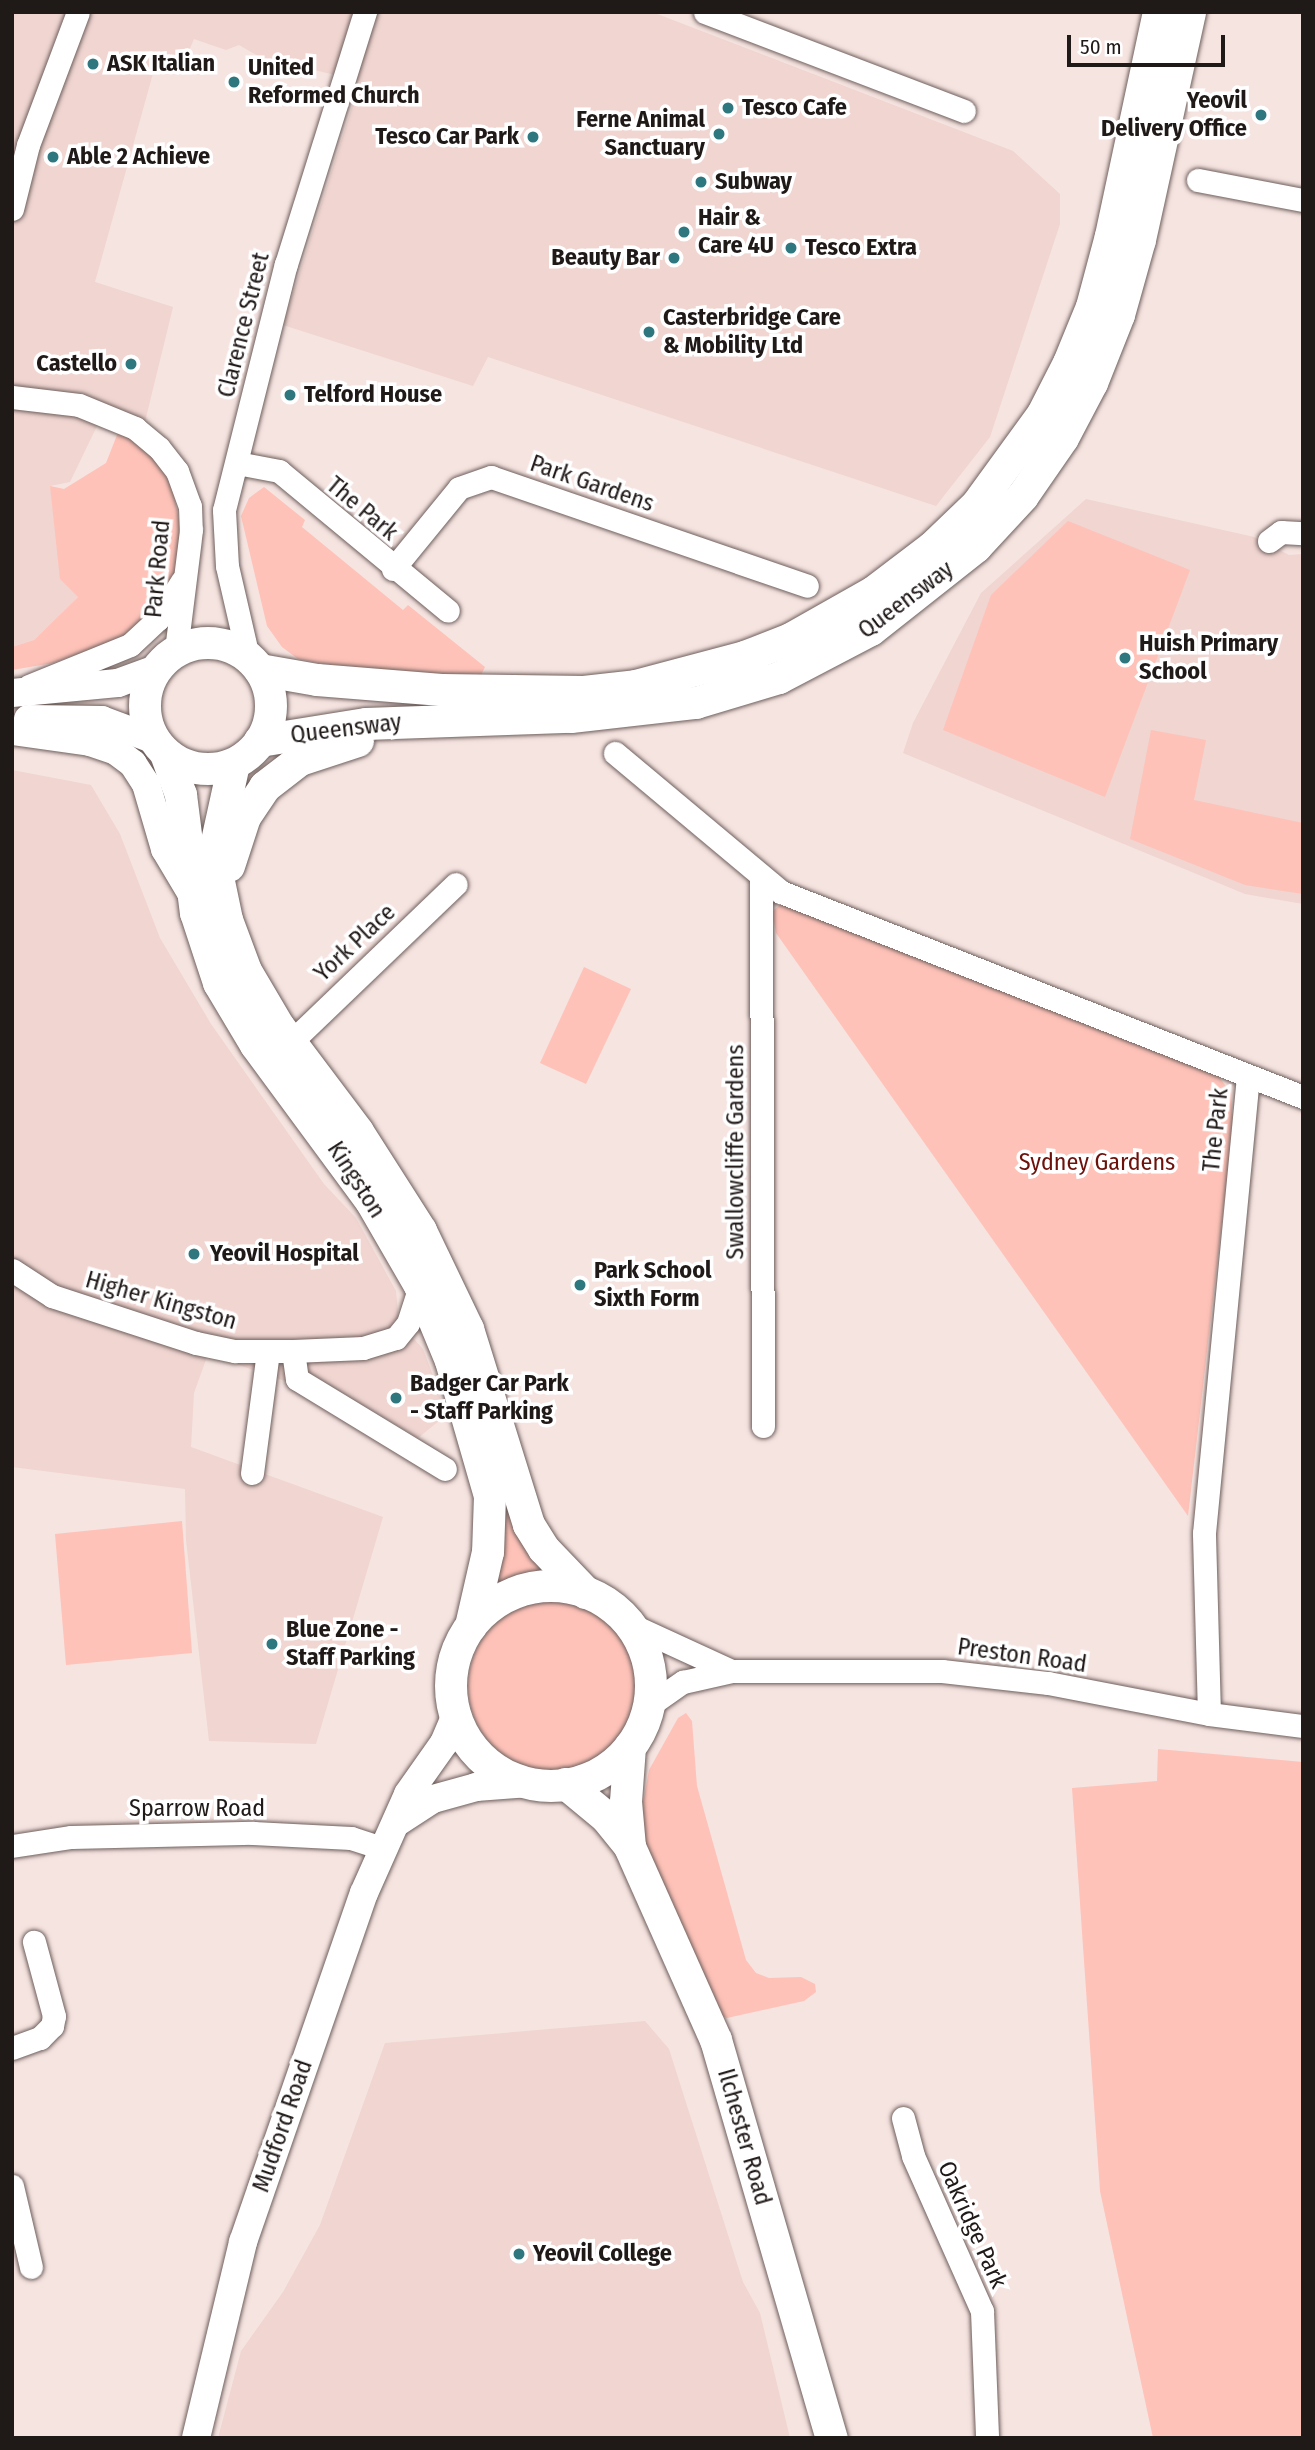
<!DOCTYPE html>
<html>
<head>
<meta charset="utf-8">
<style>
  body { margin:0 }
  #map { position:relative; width:1315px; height:2450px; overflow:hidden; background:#f6e4e1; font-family:"Fira Sans Condensed",sans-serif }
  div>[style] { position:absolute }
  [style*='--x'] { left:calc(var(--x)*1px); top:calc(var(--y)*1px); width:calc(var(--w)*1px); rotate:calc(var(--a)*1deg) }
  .built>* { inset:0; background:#f0d5d1 }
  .green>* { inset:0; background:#fec2b8 }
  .round { border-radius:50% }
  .roads { filter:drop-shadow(0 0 2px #6e5f5c) drop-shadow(0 0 2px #6e5f5c) }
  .minor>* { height:23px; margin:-11.5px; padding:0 11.5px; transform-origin:11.5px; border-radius:11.5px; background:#fff }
  .major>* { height:28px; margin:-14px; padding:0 14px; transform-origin:14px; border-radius:14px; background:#fff }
  .highway>* { height:32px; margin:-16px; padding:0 16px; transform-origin:16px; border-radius:16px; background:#fff }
  .highway>.ring { margin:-16px; padding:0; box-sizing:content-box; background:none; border:32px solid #fff; border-radius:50% }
  .dots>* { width:19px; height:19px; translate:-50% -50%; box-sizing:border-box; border:4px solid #fff; border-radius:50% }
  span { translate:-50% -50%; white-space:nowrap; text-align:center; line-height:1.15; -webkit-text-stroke:7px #fff; paint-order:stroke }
  .poi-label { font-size:24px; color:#1f1918; font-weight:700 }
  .left { translate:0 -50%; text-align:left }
  .right { translate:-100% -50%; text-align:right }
  .street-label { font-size:24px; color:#1f1918 }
  .park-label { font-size:24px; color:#6c110b }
  .frame { position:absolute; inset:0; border:14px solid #1f1918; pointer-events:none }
  .scale { position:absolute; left:1067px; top:35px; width:158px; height:32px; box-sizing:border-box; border:4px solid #1f1918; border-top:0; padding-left:9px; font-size:21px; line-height:24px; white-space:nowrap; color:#1f1918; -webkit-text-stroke:5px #fff; paint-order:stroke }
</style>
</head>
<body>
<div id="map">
  <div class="built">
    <i style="clip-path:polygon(12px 12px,652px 12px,1013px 151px,1060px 194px,1060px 224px,990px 437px,936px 506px,488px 357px,473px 386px,283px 325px,360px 81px,260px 57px,239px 45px,226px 50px,194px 39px,185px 60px,159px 52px,95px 282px,173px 307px,142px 434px,97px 426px,70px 482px,50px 486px,78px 597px,34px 640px,12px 647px)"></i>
    <i style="clip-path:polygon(1086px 499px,1254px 537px,1289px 555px,1303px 554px,1303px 904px,1245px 894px,903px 753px,913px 723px,981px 593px)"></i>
    <i style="clip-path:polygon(12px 770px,91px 785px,120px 834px,160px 938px,211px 1024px,324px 1184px,356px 1218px,396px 1291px,399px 1322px,423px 1349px,437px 1386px,445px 1416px,418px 1438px,309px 1373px,299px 1386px,208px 1354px,194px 1393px,191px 1447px,383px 1517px,316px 1744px,209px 1741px,186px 1540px,185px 1489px,12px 1467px)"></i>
    <i style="clip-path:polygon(645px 2021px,669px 2049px,743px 2282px,760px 2313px,790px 2438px,218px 2438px,241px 2351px,283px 2292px,320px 2225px,385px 2043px)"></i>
  </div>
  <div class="green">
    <i style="clip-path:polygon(119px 430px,156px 461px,172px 486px,182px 534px,175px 577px,163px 600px,126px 637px,53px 663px,12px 670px,12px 647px,34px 640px,78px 597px,60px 579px,50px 486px,64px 489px,106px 463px)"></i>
    <i style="clip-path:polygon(264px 487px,305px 520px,302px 527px,403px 610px,408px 605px,485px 667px,479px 679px,324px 664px,298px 659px,282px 647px,267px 626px,241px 516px,249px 498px)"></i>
    <i style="clip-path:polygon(1068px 521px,1190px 570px,1105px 797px,943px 730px,991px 595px)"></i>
    <i style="clip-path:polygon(1151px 730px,1206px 740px,1194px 800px,1303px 823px,1303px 894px,1245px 885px,1130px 839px)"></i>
    <i style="clip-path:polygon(782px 903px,1213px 1069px,1231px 1093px,1233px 1126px,1188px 1516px,776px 933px,772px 912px)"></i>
    <i style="clip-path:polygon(584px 967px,631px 989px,586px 1084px,540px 1063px)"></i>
    <i style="clip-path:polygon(510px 1508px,546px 1568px,542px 1573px,499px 1585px,495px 1583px,502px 1510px)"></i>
    <i style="clip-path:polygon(182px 1521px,192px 1653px,66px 1665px,55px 1534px)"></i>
    <i class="round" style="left:468px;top:1601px;width:170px;height:170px"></i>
    <i style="clip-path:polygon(686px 1713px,692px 1721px,697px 1786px,746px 1960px,756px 1973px,769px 1978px,801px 1977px,815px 1984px,816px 1992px,804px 2001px,727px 2018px,719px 2015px,645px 1846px,641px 1814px,649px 1770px,678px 1718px)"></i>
    <i style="clip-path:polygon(1158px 1749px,1303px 1762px,1303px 2438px,1153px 2438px,1100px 2191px,1072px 1788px,1157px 1781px)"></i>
  </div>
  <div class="roads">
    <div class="minor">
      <i style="--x:705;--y:12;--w:277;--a:20.9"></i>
      <i style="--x:1198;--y:180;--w:107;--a:10.8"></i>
      <i style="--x:12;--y:209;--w:66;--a:-76"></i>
      <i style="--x:28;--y:145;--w:142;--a:-69.4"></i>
      <i style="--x:12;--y:397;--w:67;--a:6.8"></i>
      <i style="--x:79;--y:405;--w:61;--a:22.3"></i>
      <i style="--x:135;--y:428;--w:31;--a:40"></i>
      <i style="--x:159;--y:448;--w:29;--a:52"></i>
      <i style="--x:177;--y:471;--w:37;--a:70"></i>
      <i style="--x:190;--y:506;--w:24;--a:88"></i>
      <i style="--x:191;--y:530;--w:122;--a:97.1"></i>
      <i style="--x:237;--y:463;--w:43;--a:10.8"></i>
      <i style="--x:279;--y:471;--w:219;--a:39.6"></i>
      <i style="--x:1269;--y:541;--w:15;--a:-37"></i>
      <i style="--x:1281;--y:532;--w:22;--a:3"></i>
      <i style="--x:393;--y:569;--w:104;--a:-50.8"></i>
      <i style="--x:459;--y:488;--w:34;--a:-19"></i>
      <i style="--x:491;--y:477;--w:334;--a:19"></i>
      <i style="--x:248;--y:657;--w:93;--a:-103"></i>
      <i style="--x:227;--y:566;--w:56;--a:-93.1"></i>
      <i style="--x:224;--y:510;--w:254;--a:-75.9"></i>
      <i style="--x:286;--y:264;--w:264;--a:-72.6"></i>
      <i style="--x:29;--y:686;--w:109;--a:-22.1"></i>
      <i style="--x:130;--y:645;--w:38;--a:-43"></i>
      <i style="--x:158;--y:619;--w:45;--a:-57.7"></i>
      <i style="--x:615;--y:753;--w:217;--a:39.9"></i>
      <i style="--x:781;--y:892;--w:561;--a:21.44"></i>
      <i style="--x:761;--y:879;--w:547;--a:89.79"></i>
      <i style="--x:291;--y:1042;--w:228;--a:-43.8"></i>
      <i style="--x:12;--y:1270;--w:48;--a:33"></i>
      <i style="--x:52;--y:1296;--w:151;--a:18.1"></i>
      <i style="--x:196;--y:1343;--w:40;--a:12"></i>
      <i style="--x:235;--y:1351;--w:58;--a:0"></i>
      <i style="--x:293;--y:1351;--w:28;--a:82"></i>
      <i style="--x:297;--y:1379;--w:173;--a:31.3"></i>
      <i style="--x:293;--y:1351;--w:70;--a:-2.5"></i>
      <i style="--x:363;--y:1348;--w:34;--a:-17"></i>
      <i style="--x:396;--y:1338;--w:19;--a:-51"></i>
      <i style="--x:408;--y:1323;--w:39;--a:-72"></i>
      <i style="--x:252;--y:1473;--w:122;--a:-82.5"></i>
      <i style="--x:629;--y:1624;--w:112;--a:24.7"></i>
      <i style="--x:651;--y:1704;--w:39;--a:-35"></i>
      <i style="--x:683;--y:1682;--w:50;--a:-12.7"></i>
      <i style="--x:732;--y:1671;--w:210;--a:0"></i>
      <i style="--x:942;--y:1671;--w:107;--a:6.5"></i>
      <i style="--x:1048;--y:1683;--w:164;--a:10.9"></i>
      <i style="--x:1209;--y:1714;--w:95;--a:7.3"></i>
      <i style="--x:1209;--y:1714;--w:181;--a:-91.6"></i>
      <i style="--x:1204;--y:1533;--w:459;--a:-84.5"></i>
      <i style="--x:12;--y:1846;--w:60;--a:-8.7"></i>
      <i style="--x:71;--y:1837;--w:182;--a:-1.3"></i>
      <i style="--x:253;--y:1833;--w:98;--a:2.9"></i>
      <i style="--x:351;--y:1838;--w:32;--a:18"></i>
      <i style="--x:12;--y:2048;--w:30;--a:-20"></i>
      <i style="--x:40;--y:2038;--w:17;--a:-45"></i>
      <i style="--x:52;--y:2026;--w:10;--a:-79"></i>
      <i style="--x:54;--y:2016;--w:77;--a:-105.1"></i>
      <i style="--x:903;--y:2118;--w:39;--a:75"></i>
      <i style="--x:913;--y:2156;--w:170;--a:66"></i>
      <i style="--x:982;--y:2311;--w:127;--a:87.7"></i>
      <i style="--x:12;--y:2186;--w:83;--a:76.8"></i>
    </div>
    <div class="major">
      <i style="--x:12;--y:693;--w:106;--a:-5.4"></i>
      <i style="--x:118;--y:683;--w:40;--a:-20.2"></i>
      <i style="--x:28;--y:719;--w:74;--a:0.8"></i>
      <i style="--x:102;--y:720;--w:57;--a:20.7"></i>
      <i style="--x:12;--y:731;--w:79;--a:8"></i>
      <i style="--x:90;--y:742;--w:28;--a:19"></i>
      <i style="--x:116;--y:751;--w:21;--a:37"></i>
      <i style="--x:133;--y:764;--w:24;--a:57"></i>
      <i style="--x:146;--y:784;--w:68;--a:73.7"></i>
      <i style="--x:165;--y:849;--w:55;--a:59.2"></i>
      <i style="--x:396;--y:1823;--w:44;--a:-33"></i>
      <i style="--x:433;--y:1799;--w:45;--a:-15.6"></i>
      <i style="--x:476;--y:1787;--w:53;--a:-4.3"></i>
      <i style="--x:196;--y:2438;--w:202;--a:-76.5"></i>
      <i style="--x:243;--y:2242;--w:369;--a:-70.9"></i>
      <i style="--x:364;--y:1893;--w:108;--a:-66"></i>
      <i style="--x:408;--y:1794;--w:62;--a:-54.8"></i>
      <i style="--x:444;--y:1743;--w:28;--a:-67"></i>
    </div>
    <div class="highway">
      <i class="ring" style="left:145px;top:643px;width:94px;height:94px"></i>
      <i style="--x:260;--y:670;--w:58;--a:10"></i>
      <i style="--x:317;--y:680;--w:125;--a:4.6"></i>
      <i style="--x:442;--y:690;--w:142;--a:0.8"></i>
      <i style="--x:584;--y:692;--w:52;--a:-6.6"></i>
      <i style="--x:636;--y:686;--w:113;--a:-14.9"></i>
      <i style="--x:745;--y:657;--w:49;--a:-21.4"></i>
      <i style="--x:791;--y:639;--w:95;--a:-29.5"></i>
      <i style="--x:874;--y:592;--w:73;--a:-37.2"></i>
      <i style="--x:932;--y:548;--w:62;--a:-43.7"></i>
      <i style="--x:977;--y:505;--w:112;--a:-54"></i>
      <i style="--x:1043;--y:414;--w:57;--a:-63"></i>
      <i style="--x:1069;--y:363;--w:61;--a:-67.7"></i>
      <i style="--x:1092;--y:307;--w:73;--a:-75"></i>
      <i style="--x:1111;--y:236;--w:229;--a:-77.9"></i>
      <i style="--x:260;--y:741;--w:107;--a:-9.1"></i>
      <i style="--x:366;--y:724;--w:205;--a:-2"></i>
      <i style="--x:571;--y:717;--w:126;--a:-6.4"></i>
      <i style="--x:696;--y:703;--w:87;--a:-16.8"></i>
      <i style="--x:779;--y:678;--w:104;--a:-27.6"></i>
      <i style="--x:871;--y:630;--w:134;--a:-38.3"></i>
      <i style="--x:976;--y:547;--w:69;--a:-47.3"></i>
      <i style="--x:1023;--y:496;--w:70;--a:-55.4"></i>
      <i style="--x:1063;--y:438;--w:62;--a:-62.2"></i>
      <i style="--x:1092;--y:383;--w:73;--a:-68.3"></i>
      <i style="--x:1119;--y:315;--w:78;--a:-74.4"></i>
      <i style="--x:1140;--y:240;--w:233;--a:-77.6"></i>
      <i style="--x:166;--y:754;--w:44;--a:69.9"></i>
      <i style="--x:181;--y:795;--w:119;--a:82.8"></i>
      <i style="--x:196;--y:913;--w:74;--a:71.8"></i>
      <i style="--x:219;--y:983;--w:72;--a:59.2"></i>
      <i style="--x:256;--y:1045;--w:194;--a:53.6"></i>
      <i style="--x:371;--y:1201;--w:98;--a:60"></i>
      <i style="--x:420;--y:1286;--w:81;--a:67.5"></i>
      <i style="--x:451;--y:1361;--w:141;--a:73.9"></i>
      <i style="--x:490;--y:1496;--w:56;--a:92"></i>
      <i style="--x:488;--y:1552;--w:76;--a:102.9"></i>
      <i style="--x:234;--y:764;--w:84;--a:102.4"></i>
      <i style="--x:216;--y:846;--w:26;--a:88"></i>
      <i style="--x:217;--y:872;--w:49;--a:78.2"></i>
      <i style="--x:227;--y:920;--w:54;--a:69.6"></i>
      <i style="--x:246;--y:971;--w:65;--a:59.5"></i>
      <i style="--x:279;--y:1027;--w:131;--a:53"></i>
      <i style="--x:358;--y:1132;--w:117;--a:57.5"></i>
      <i style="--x:421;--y:1231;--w:109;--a:64.4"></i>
      <i style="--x:468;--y:1329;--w:205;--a:72.7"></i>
      <i style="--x:529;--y:1525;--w:28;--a:58"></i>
      <i style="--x:544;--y:1549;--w:61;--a:46.3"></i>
      <i style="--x:229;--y:866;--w:52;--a:-71.9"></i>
      <i style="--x:245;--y:817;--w:36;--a:-56"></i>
      <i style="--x:265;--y:787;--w:44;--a:-37.6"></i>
      <i style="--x:300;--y:760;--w:61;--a:-18.1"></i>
      <i class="ring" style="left:451px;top:1586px;width:168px;height:168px"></i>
      <i style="--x:630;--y:1747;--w:55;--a:94.2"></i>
      <i style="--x:626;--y:1802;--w:45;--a:84.9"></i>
      <i style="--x:566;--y:1784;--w:52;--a:39.5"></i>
      <i style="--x:606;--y:1817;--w:38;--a:51"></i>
      <i style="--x:630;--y:1847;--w:211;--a:66"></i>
      <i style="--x:716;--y:2040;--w:415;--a:73.8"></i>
    </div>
  </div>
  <div class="dots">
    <i style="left:93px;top:64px;background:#2e777f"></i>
    <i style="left:234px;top:82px;background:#2e777f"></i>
    <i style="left:728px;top:108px;background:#2e777f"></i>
    <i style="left:1261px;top:115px;background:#2e777f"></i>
    <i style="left:719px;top:134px;background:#2e777f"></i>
    <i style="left:533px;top:137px;background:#2e777f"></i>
    <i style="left:53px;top:157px;background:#2e777f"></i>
    <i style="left:701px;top:182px;background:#2e777f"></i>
    <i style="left:684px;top:232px;background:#2e777f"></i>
    <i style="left:791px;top:248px;background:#2e777f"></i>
    <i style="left:674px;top:258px;background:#2e777f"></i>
    <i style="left:649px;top:332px;background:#2e777f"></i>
    <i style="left:131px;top:364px;background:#2e777f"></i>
    <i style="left:290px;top:395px;background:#2e777f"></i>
    <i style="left:1125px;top:658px;background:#2e777f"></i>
    <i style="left:194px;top:1254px;background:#2e777f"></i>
    <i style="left:580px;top:1285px;background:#2e777f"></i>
    <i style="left:396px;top:1398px;background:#2e777f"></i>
    <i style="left:272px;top:1644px;background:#2e777f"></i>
    <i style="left:519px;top:2254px;background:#2e777f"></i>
  </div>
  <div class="poi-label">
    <span class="left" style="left:107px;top:64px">ASK Italian</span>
    <span class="left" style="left:248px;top:82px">United<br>Reformed Church</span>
    <span class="right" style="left:1247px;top:115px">Yeovil<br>Delivery Office</span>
    <span class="left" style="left:742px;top:108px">Tesco Cafe</span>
    <span class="right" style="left:705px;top:134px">Ferne Animal<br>Sanctuary</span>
    <span class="right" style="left:519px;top:137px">Tesco Car Park</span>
    <span class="left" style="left:67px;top:157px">Able 2 Achieve</span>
    <span class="left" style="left:715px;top:182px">Subway</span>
    <span class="left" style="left:698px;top:232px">Hair &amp;<br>Care 4U</span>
    <span class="left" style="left:805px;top:248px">Tesco Extra</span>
    <span class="right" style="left:660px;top:258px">Beauty Bar</span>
    <span class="left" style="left:663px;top:332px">Casterbridge Care<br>&amp; Mobility Ltd</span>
    <span class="right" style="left:117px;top:364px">Castello</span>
    <span class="left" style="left:304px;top:395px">Telford House</span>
    <span class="left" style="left:1139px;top:658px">Huish Primary<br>School</span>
    <span class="left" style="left:210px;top:1254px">Yeovil Hospital</span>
    <span class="left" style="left:594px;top:1285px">Park School<br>Sixth Form</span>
    <span class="left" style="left:410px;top:1398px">Badger Car Park<br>- Staff Parking</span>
    <span class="left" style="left:286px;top:1644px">Blue Zone -<br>Staff Parking</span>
    <span class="left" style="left:533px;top:2254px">Yeovil College</span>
  </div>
  <div class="street-label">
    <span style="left:244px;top:325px;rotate:-76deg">Clarence Street</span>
    <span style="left:592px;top:484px;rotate:19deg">Park Gardens</span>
    <span style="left:362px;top:509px;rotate:40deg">The Park</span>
    <span style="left:158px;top:569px;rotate:-85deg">Park Road</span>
    <span style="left:906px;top:600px;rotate:-37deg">Queensway</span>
    <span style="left:346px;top:729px;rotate:-7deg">Queensway</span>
    <span style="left:355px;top:943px;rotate:-43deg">York Place</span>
    <span style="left:1216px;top:1130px;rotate:-84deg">The Park</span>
    <span style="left:736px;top:1152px;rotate:-90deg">Swallowcliffe Gardens</span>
    <span style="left:356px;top:1180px;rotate:57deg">Kingston</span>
    <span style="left:161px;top:1301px;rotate:16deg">Higher Kingston</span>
    <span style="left:1022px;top:1656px;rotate:8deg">Preston Road</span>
    <span style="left:197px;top:1809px">Sparrow Road</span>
    <span style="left:283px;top:2126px;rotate:-71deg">Mudford Road</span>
    <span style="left:744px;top:2137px;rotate:74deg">Ilchester Road</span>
    <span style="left:972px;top:2225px;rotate:66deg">Oakridge Park</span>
  </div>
  <div class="park-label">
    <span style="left:1097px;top:1163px">Sydney Gardens</span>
  </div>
  <div class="frame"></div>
  <div class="scale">50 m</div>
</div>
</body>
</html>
